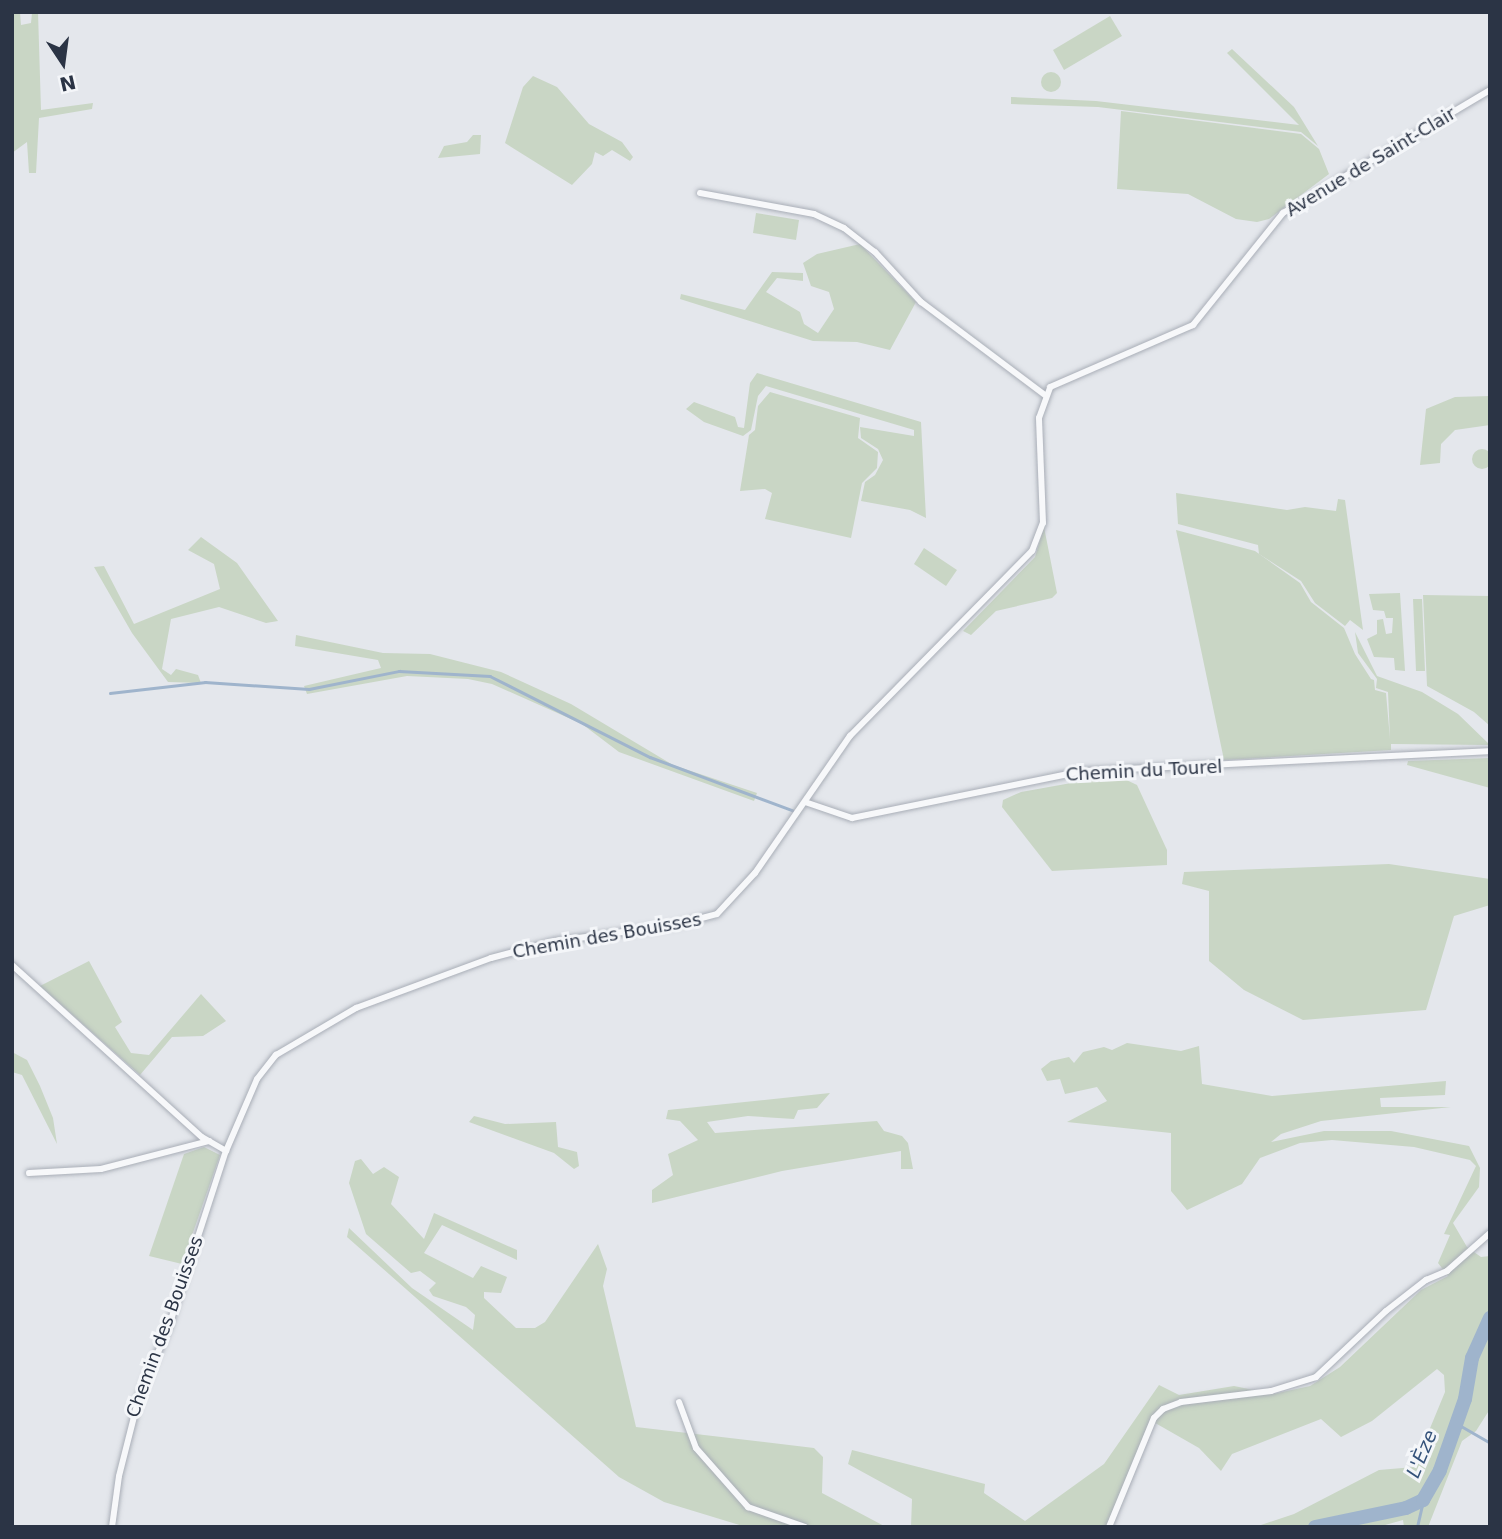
<!DOCTYPE html>
<html>
<head>
<meta charset="utf-8">
<style>
  body { margin:0 }
  #map { position:relative; width:1502px; height:1539px; overflow:hidden; background:#e4e7ec; font-family:"DejaVu Sans",sans-serif }
  div>[style] { position:absolute }
  [style*='--x'] { left:calc(var(--x)*1px); top:calc(var(--y)*1px); width:calc(var(--w)*1px); rotate:calc(var(--a)*1deg) }
  .green>* { inset:0; background:#c9d6c5 }
  .round { border-radius:50% }
  .stream>* { height:2.5px; margin:-1.25px; padding:0 1.25px; transform-origin:1.25px; border-radius:1.25px; background:#9fb4cc }
  .river>* { height:14px; margin:-7px; padding:0 7px; transform-origin:7px; border-radius:7px; background:#9fb4cc }
  .roads { filter:drop-shadow(0 0 2px #a9aeb7) drop-shadow(0 0 2px #a9aeb7) }
  .street>* { height:6px; margin:-3px; padding:0 3px; transform-origin:3px; border-radius:3px; background:#f7f8fa }
  span { translate:-50% -50%; white-space:nowrap; text-align:center; line-height:1.15; -webkit-text-stroke:6px #f4f6f9; paint-order:stroke }
  .street-label { font-size:18px; color:#2b3445 }
  .water-label { font-size:19px; color:#34527a; font-style:italic }
  .frame { position:absolute; inset:0; border:14px solid #2b3445; pointer-events:none }
  .north { position:absolute; left:28px; top:28px; width:70px; height:70px; -webkit-text-stroke:5px #f4f6f9; paint-order:stroke; rotate:167deg; font-size:19px; font-weight:700; line-height:28px; text-align:center; color:#2b3445 }
  .north::after { content:''; display:block; margin:auto; width:24px; height:32px; background:#2b3445; clip-path:polygon(50% 0,100% 100%,50% 72%,0 100%) }
</style>
</head>
<body>
<div id="map">
  <div class="green">
    <i style="clip-path:polygon(12px 12px,20px 12px,21px 25px,31px 23px,32px 13px,38px 12px,41px 110px,93px 103px,92px 109px,39px 118px,36px 173px,29px 173px,27px 142px,12px 153px)"></i>
    <i style="clip-path:polygon(1110px 16px,1122px 36px,1064px 70px,1053px 50px)"></i>
    <i style="clip-path:polygon(1232px 49px,1294px 107px,1318px 146px,1301px 132px,1098px 107px,1011px 104px,1011px 97px,1096px 101px,1299px 125px,1227px 53px)"></i>
    <i class="round" style="left:1041px;top:72px;width:20px;height:20px"></i>
    <i style="clip-path:polygon(533px 76px,557px 87px,589px 124px,622px 142px,633px 157px,630px 161px,612px 150px,603px 156px,595px 152px,592px 164px,572px 185px,505px 143px,523px 87px)"></i>
    <i style="clip-path:polygon(1121px 111px,1301px 134px,1319px 149px,1329px 174px,1269px 219px,1257px 222px,1236px 219px,1188px 194px,1117px 189px)"></i>
    <i style="clip-path:polygon(473px 135px,481px 135px,480px 154px,438px 158px,444px 146px,467px 142px)"></i>
    <i style="clip-path:polygon(756px 213px,799px 220px,796px 240px,753px 233px)"></i>
    <i style="clip-path:polygon(860px 244px,916px 302px,890px 350px,857px 342px,813px 341px,680px 299px,681px 294px,745px 310px,772px 272px,803px 273px,803px 281px,777px 278px,766px 292px,800px 312px,804px 324px,818px 333px,834px 309px,829px 292px,811px 286px,803px 263px,817px 254px)"></i>
    <i style="clip-path:polygon(757px 373px,921px 422px,926px 518px,910px 510px,861px 501px,865px 482px,875px 475px,883px 460px,878px 449px,861px 438px,860px 427px,914px 436px,914px 430px,766px 386px,758px 396px,751px 430px,743px 436px,704px 422px,686px 409px,694px 402px,735px 417px,738px 427px,744px 428px,750px 383px)"></i>
    <i style="clip-path:polygon(770px 392px,860px 418px,858px 438px,878px 452px,877px 468px,862px 483px,851px 538px,765px 519px,772px 493px,765px 489px,740px 491px,749px 435px,755px 430px,758px 406px)"></i>
    <i style="clip-path:polygon(1490px 396px,1490px 425px,1455px 430px,1441px 444px,1440px 463px,1420px 465px,1426px 409px,1455px 397px)"></i>
    <i class="round" style="left:1472px;top:449px;width:20px;height:20px"></i>
    <i style="clip-path:polygon(1176px 493px,1287px 510px,1305px 507px,1336px 511px,1338px 499px,1345px 500px,1363px 630px,1350px 620px,1345px 626px,1315px 603px,1301px 581px,1259px 554px,1258px 545px,1178px 524px)"></i>
    <i style="clip-path:polygon(1044px 527px,1057px 593px,1052px 598px,996px 611px,971px 635px,963px 631px,1035px 557px)"></i>
    <i style="clip-path:polygon(1176px 530px,1255px 551px,1300px 583px,1311px 602px,1344px 628px,1355px 654px,1371px 679px,1374px 680px,1375px 690px,1386px 693px,1390px 739px,1388px 692px,1376px 688px,1377px 679px,1358px 653px,1355px 632px,1377px 676px,1422px 692px,1458px 714px,1490px 745px,1391px 744px,1391px 750px,1224px 760px)"></i>
    <i style="clip-path:polygon(201px 537px,237px 563px,278px 621px,266px 623px,219px 607px,171px 619px,162px 669px,171px 675px,176px 669px,198px 675px,201px 683px,168px 682px,132px 633px,94px 567px,104px 566px,134px 624px,220px 589px,214px 564px,188px 550px)"></i>
    <i style="clip-path:polygon(924px 548px,957px 570px,946px 586px,914px 564px)"></i>
    <i style="clip-path:polygon(1400px 593px,1405px 671px,1395px 670px,1394px 658px,1374px 657px,1367px 639px,1377px 634px,1377px 620px,1383px 619px,1386px 634px,1392px 633px,1393px 618px,1386px 618px,1384px 611px,1373px 610px,1369px 594px)"></i>
    <i style="clip-path:polygon(1423px 595px,1490px 596px,1490px 726px,1474px 712px,1427px 686px)"></i>
    <i style="clip-path:polygon(1413px 599px,1422px 599px,1425px 671px,1416px 671px)"></i>
    <i style="clip-path:polygon(296px 635px,383px 653px,430px 654px,501px 672px,571px 704px,673px 765px,757px 793px,754px 801px,619px 752px,582px 724px,492px 684px,468px 679px,407px 676px,307px 694px,304px 686px,381px 668px,378px 660px,295px 646px)"></i>
    <i style="clip-path:polygon(1490px 758px,1490px 788px,1407px 765px,1408px 761px)"></i>
    <i style="clip-path:polygon(1116px 775px,1137px 785px,1167px 850px,1167px 865px,1052px 871px,1002px 807px,1003px 800px,1021px 792px)"></i>
    <i style="clip-path:polygon(1389px 864px,1490px 879px,1490px 905px,1454px 916px,1426px 1010px,1303px 1020px,1244px 990px,1209px 961px,1209px 891px,1182px 884px,1184px 872px)"></i>
    <i style="clip-path:polygon(89px 961px,122px 1022px,115px 1027px,131px 1053px,149px 1055px,201px 994px,226px 1021px,203px 1036px,172px 1037px,140px 1075px,40px 986px)"></i>
    <i style="clip-path:polygon(1127px 1043px,1181px 1051px,1199px 1046px,1202px 1084px,1272px 1096px,1446px 1081px,1445px 1095px,1380px 1098px,1381px 1107px,1451px 1107px,1321px 1121px,1281px 1134px,1271px 1142px,1324px 1131px,1391px 1131px,1469px 1146px,1480px 1168px,1479px 1187px,1453px 1223px,1467px 1247px,1481px 1257px,1490px 1256px,1490px 1409px,1476px 1431px,1462px 1441px,1428px 1527px,1404px 1527px,1403px 1520px,1378px 1527px,1255px 1527px,1294px 1514px,1379px 1470px,1414px 1467px,1445px 1392px,1444px 1375px,1437px 1369px,1372px 1421px,1341px 1437px,1321px 1419px,1232px 1454px,1221px 1471px,1199px 1448px,1150px 1420px,1106px 1527px,911px 1527px,912px 1499px,848px 1464px,852px 1450px,985px 1484px,984px 1493px,1025px 1521px,1104px 1464px,1159px 1385px,1179px 1395px,1234px 1386px,1273px 1394px,1310px 1386px,1340px 1367px,1421px 1290px,1448px 1276px,1438px 1263px,1450px 1235px,1444px 1234px,1476px 1166px,1470px 1160px,1414px 1147px,1332px 1140px,1300px 1143px,1260px 1158px,1242px 1184px,1187px 1210px,1171px 1191px,1171px 1133px,1067px 1122px,1107px 1101px,1097px 1087px,1065px 1094px,1060px 1079px,1047px 1081px,1041px 1069px,1051px 1061px,1069px 1057px,1074px 1063px,1083px 1052px,1104px 1047px,1112px 1050px)"></i>
    <i style="clip-path:polygon(12px 1052px,27px 1060px,40px 1086px,53px 1118px,57px 1144px,22px 1075px,12px 1072px)"></i>
    <i style="clip-path:polygon(830px 1093px,817px 1108px,798px 1110px,794px 1119px,748px 1116px,707px 1122px,715px 1133px,877px 1121px,884px 1131px,902px 1136px,908px 1143px,913px 1169px,901px 1169px,901px 1151px,782px 1171px,652px 1203px,652px 1190px,673px 1175px,668px 1154px,698px 1140px,680px 1121px,666px 1119px,668px 1110px)"></i>
    <i style="clip-path:polygon(474px 1116px,505px 1124px,556px 1122px,558px 1147px,577px 1152px,579px 1166px,574px 1169px,554px 1153px,469px 1122px)"></i>
    <i style="clip-path:polygon(204px 1147px,220px 1155px,182px 1264px,149px 1256px,184px 1154px)"></i>
    <i style="clip-path:polygon(361px 1159px,373px 1174px,384px 1167px,399px 1177px,391px 1204px,424px 1239px,434px 1213px,517px 1250px,517px 1260px,442px 1225px,424px 1253px,473px 1278px,481px 1266px,507px 1277px,501px 1293px,484px 1292px,484px 1298px,516px 1328px,535px 1328px,545px 1322px,598px 1244px,607px 1269px,603px 1286px,636px 1427px,814px 1448px,823px 1457px,822px 1493px,886px 1527px,746px 1527px,664px 1502px,619px 1477px,347px 1237px,349px 1228px,412px 1288px,473px 1330px,475px 1315px,466px 1307px,433px 1296px,429px 1290px,436px 1283px,420px 1271px,411px 1273px,366px 1234px,349px 1183px,355px 1161px)"></i>
  </div>
  <div class="stream">
    <i style="--x:110;--y:693;--w:96;--a:-6.6"></i>
    <i style="--x:205;--y:682;--w:104;--a:3.9"></i>
    <i style="--x:309;--y:689;--w:92;--a:-11.3"></i>
    <i style="--x:399;--y:671;--w:91;--a:3.1"></i>
    <i style="--x:490;--y:676;--w:179;--a:26.9"></i>
    <i style="--x:650;--y:757;--w:152;--a:20.5"></i>
    <i style="--x:1456;--y:1423;--w:39;--a:30"></i>
    <i style="--x:1417;--y:1527;--w:28;--a:-77"></i>
  </div>
  <div class="river">
    <i style="--x:1315;--y:1527;--w:93;--a:-11.8"></i>
    <i style="--x:1406;--y:1508;--w:19;--a:-25"></i>
    <i style="--x:1423;--y:1500;--w:34;--a:-60"></i>
    <i style="--x:1440;--y:1470;--w:75;--a:-70.6"></i>
    <i style="--x:1465;--y:1399;--w:42;--a:-80.3"></i>
    <i style="--x:1472;--y:1358;--w:44;--a:-65.8"></i>
  </div>
  <div class="roads">
    <div class="street">
      <i style="--x:700;--y:193;--w:116;--a:10.4"></i>
      <i style="--x:814;--y:214;--w:33;--a:25"></i>
      <i style="--x:844;--y:228;--w:39;--a:38"></i>
      <i style="--x:875;--y:252;--w:68;--a:47.4"></i>
      <i style="--x:921;--y:302;--w:155;--a:36.9"></i>
      <i style="--x:805;--y:802;--w:50;--a:18.8"></i>
      <i style="--x:852;--y:818;--w:237;--a:-11.5"></i>
      <i style="--x:1084;--y:771;--w:406;--a:-2.8"></i>
      <i style="--x:12;--y:965;--w:256;--a:42.2"></i>
      <i style="--x:202;--y:1137;--w:28;--a:30"></i>
      <i style="--x:29;--y:1173;--w:72;--a:-3.2"></i>
      <i style="--x:101;--y:1169;--w:112;--a:-14.5"></i>
      <i style="--x:679;--y:1402;--w:49;--a:69.7"></i>
      <i style="--x:696;--y:1448;--w:79;--a:48.6"></i>
      <i style="--x:748;--y:1507;--w:60;--a:19.3"></i>
      <i style="--x:112;--y:1527;--w:51;--a:-82.2"></i>
      <i style="--x:119;--y:1476;--w:81;--a:-75.8"></i>
      <i style="--x:139;--y:1397;--w:74;--a:-66.9"></i>
      <i style="--x:168;--y:1329;--w:187;--a:-72"></i>
      <i style="--x:226;--y:1151;--w:78;--a:-66.7"></i>
      <i style="--x:257;--y:1079;--w:31;--a:-52"></i>
      <i style="--x:276;--y:1055;--w:93;--a:-30.4"></i>
      <i style="--x:356;--y:1008;--w:144;--a:-20.3"></i>
      <i style="--x:491;--y:958;--w:67;--a:-14.7"></i>
      <i style="--x:556;--y:941;--w:120;--a:-7.7"></i>
      <i style="--x:675;--y:925;--w:43;--a:-14.7"></i>
      <i style="--x:717;--y:914;--w:56;--a:-47.2"></i>
      <i style="--x:755;--y:873;--w:167;--a:-55.3"></i>
      <i style="--x:850;--y:736;--w:260;--a:-45.5"></i>
      <i style="--x:1032;--y:551;--w:30;--a:-69"></i>
      <i style="--x:1043;--y:523;--w:105;--a:-92.2"></i>
      <i style="--x:1039;--y:418;--w:33;--a:-70"></i>
      <i style="--x:1050;--y:387;--w:156;--a:-23.4"></i>
      <i style="--x:1193;--y:325;--w:144;--a:-51.2"></i>
      <i style="--x:1283;--y:213;--w:241;--a:-30.7"></i>
      <i style="--x:1109;--y:1527;--w:118;--a:-67.6"></i>
      <i style="--x:1154;--y:1418;--w:13;--a:-45"></i>
      <i style="--x:1163;--y:1409;--w:19;--a:-21"></i>
      <i style="--x:1181;--y:1402;--w:91;--a:-7"></i>
      <i style="--x:1271;--y:1391;--w:47;--a:-17.3"></i>
      <i style="--x:1316;--y:1377;--w:96;--a:-43.3"></i>
      <i style="--x:1386;--y:1311;--w:51;--a:-37.8"></i>
      <i style="--x:1426;--y:1280;--w:23;--a:-23"></i>
      <i style="--x:1447;--y:1271;--w:57;--a:-41.5"></i>
    </div>
  </div>
  <div class="street-label">
    <span style="left:1371px;top:162px;rotate:-31deg">Avenue de Saint-Clair</span>
    <span style="left:1144px;top:771px;rotate:-3deg">Chemin du Tourel</span>
    <span style="left:607px;top:936px;rotate:-10deg">Chemin des Bouisses</span>
    <span style="left:165px;top:1327px;rotate:-70deg">Chemin des Bouisses</span>
  </div>
  <div class="water-label">
    <span style="left:1422px;top:1454px;rotate:-67deg">L'Èze</span>
  </div>
  <div class="frame"></div>
  <div class="north">N</div>
</div>
</body>
</html>
